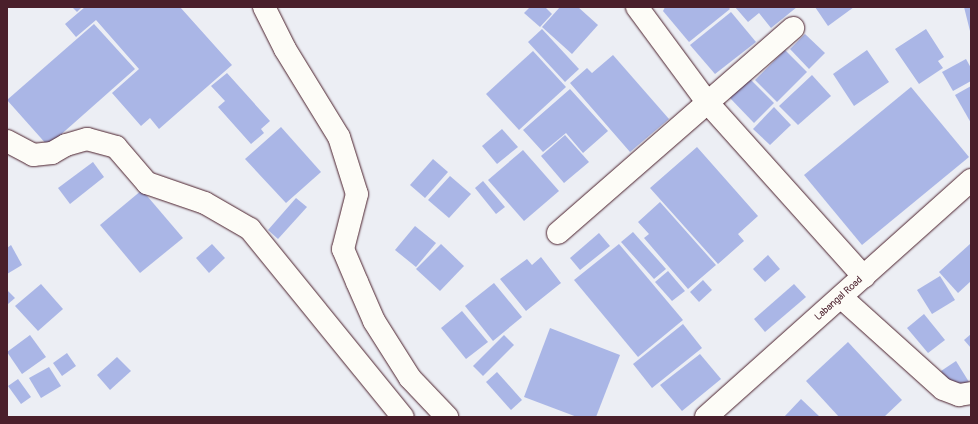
<!DOCTYPE html>
<html>
<head>
<meta charset="utf-8">
<style>
  body { margin:0 }
  #map { position:relative; width:978px; height:424px; overflow:hidden; background:#eceef4; font-family:Pangolin,sans-serif }
  div>[style] { position:absolute }
  [style*='--x'] { left:calc(var(--x)*1px); top:calc(var(--y)*1px); width:calc(var(--w)*1px); rotate:calc(var(--a)*1deg) }
  .building>* { inset:0; background:#aab6e6 }
  .roads { filter:drop-shadow(0 0 1px #4a1f2b) drop-shadow(0 0 1px #4a1f2b) }
  .minor>* { height:22px; margin:-11px; padding:0 11px; transform-origin:11px; border-radius:11px; background:#fdfcf7 }
  .major>* { height:22px; margin:-11px; padding:0 11px; transform-origin:11px; border-radius:11px; background:#fdfcf7 }
  span { translate:-50% -50%; white-space:nowrap; text-align:center; line-height:1.15; -webkit-text-stroke:4px #fdfcf7; paint-order:stroke }
  .street-label { font-size:10px; color:#4a1f2b }
  .frame { position:absolute; inset:0; border:8px solid #4a1f2b; pointer-events:none }
</style>
</head>
<body>
<div id="map">
  <div class="building">
    <i style="clip-path:polygon(72px 7px,82px 7px,77px 12px)"></i>
    <i style="clip-path:polygon(85px 7px,180px 7px,232px 65px,159px 129px,150px 118px,141px 126px,112px 93px,139px 69px,96px 20px,76px 37px,65px 24px)"></i>
    <i style="clip-path:polygon(530px 7px,545px 7px,552px 14px,540px 27px,524px 13px)"></i>
    <i style="clip-path:polygon(560px 7px,578px 7px,598px 25px,572px 54px,542px 27px)"></i>
    <i style="clip-path:polygon(665px 7px,728px 7px,730px 9px,689px 42px,663px 11px)"></i>
    <i style="clip-path:polygon(735px 7px,797px 7px,771px 28px,759px 13px,748px 22px)"></i>
    <i style="clip-path:polygon(815px 7px,854px 7px,828px 26px)"></i>
    <i style="clip-path:polygon(964px 7px,971px 7px,971px 31px,970px 31px)"></i>
    <i style="clip-path:polygon(731px 12px,756px 42px,715px 74px,690px 45px)"></i>
    <i style="clip-path:polygon(94px 24px,135px 69px,48px 146px,7px 100px)"></i>
    <i style="clip-path:polygon(542px 29px,579px 69px,565px 82px,528px 42px)"></i>
    <i style="clip-path:polygon(926px 29px,944px 57px,938px 61px,943px 68px,919px 84px,895px 49px)"></i>
    <i style="clip-path:polygon(805px 34px,825px 53px,809px 69px,790px 49px)"></i>
    <i style="clip-path:polygon(785px 50px,807px 72px,777px 102px,755px 80px)"></i>
    <i style="clip-path:polygon(867px 50px,889px 82px,854px 106px,833px 74px)"></i>
    <i style="clip-path:polygon(533px 51px,566px 87px,519px 130px,486px 94px)"></i>
    <i style="clip-path:polygon(613px 55px,669px 119px,630px 152px,570px 83px,587px 68px,592px 73px)"></i>
    <i style="clip-path:polygon(966px 59px,971px 68px,971px 81px,953px 91px,942px 72px)"></i>
    <i style="clip-path:polygon(227px 73px,270px 121px,261px 129px,264px 133px,251px 144px,218px 107px,225px 101px,211px 86px)"></i>
    <i style="clip-path:polygon(812px 75px,831px 96px,798px 125px,779px 106px)"></i>
    <i style="clip-path:polygon(749px 78px,774px 103px,754px 123px,729px 97px)"></i>
    <i style="clip-path:polygon(971px 86px,971px 123px,955px 95px)"></i>
    <i style="clip-path:polygon(911px 87px,969px 157px,862px 245px,804px 175px)"></i>
    <i style="clip-path:polygon(570px 89px,608px 131px,583px 153px,566px 133px,543px 152px,523px 130px)"></i>
    <i style="clip-path:polygon(774px 107px,791px 125px,770px 145px,753px 129px)"></i>
    <i style="clip-path:polygon(281px 127px,321px 172px,286px 203px,245px 159px)"></i>
    <i style="clip-path:polygon(502px 129px,518px 147px,497px 164px,482px 146px)"></i>
    <i style="clip-path:polygon(565px 135px,589px 162px,564px 183px,541px 156px)"></i>
    <i style="clip-path:polygon(697px 147px,758px 216px,738px 234px,744px 241px,718px 264px,650px 188px)"></i>
    <i style="clip-path:polygon(523px 150px,559px 191px,524px 221px,488px 180px)"></i>
    <i style="clip-path:polygon(433px 159px,448px 172px,425px 198px,410px 185px)"></i>
    <i style="clip-path:polygon(93px 162px,104px 177px,70px 204px,58px 188px)"></i>
    <i style="clip-path:polygon(450px 176px,471px 194px,449px 218px,428px 200px)"></i>
    <i style="clip-path:polygon(483px 181px,505px 207px,496px 214px,475px 188px)"></i>
    <i style="clip-path:polygon(142px 190px,183px 238px,140px 273px,100px 225px)"></i>
    <i style="clip-path:polygon(296px 198px,307px 207px,278px 239px,268px 230px)"></i>
    <i style="clip-path:polygon(660px 202px,716px 265px,688px 289px,644px 238px,649px 234px,638px 222px)"></i>
    <i style="clip-path:polygon(415px 226px,436px 243px,416px 267px,395px 250px)"></i>
    <i style="clip-path:polygon(633px 232px,666px 269px,654px 279px,621px 242px)"></i>
    <i style="clip-path:polygon(599px 233px,610px 246px,580px 270px,570px 258px)"></i>
    <i style="clip-path:polygon(212px 244px,225px 258px,209px 273px,196px 258px)"></i>
    <i style="clip-path:polygon(441px 244px,464px 266px,440px 291px,416px 269px)"></i>
    <i style="clip-path:polygon(619px 244px,683px 320px,638px 357px,574px 280px)"></i>
    <i style="clip-path:polygon(970px 244px,971px 281px,958px 293px,939px 272px)"></i>
    <i style="clip-path:polygon(11px 245px,22px 265px,7px 274px,7px 248px)"></i>
    <i style="clip-path:polygon(768px 255px,780px 269px,765px 282px,753px 269px)"></i>
    <i style="clip-path:polygon(541px 257px,561px 283px,526px 311px,500px 279px,527px 259px,532px 265px)"></i>
    <i style="clip-path:polygon(668px 271px,685px 291px,672px 301px,655px 282px)"></i>
    <i style="clip-path:polygon(940px 276px,955px 300px,932px 314px,917px 290px)"></i>
    <i style="clip-path:polygon(703px 280px,712px 290px,699px 302px,690px 292px)"></i>
    <i style="clip-path:polygon(494px 283px,522px 317px,493px 341px,465px 306px)"></i>
    <i style="clip-path:polygon(41px 284px,63px 309px,38px 331px,15px 306px)"></i>
    <i style="clip-path:polygon(794px 284px,806px 297px,765px 332px,754px 319px)"></i>
    <i style="clip-path:polygon(7px 290px,15px 298px,8px 304px,7px 304px)"></i>
    <i style="clip-path:polygon(462px 311px,488px 342px,466px 359px,441px 328px)"></i>
    <i style="clip-path:polygon(924px 314px,945px 340px,928px 353px,907px 328px)"></i>
    <i style="clip-path:polygon(683px 324px,702px 348px,652px 388px,633px 364px)"></i>
    <i style="clip-path:polygon(550px 328px,620px 355px,596px 417px,577px 417px,524px 397px)"></i>
    <i style="clip-path:polygon(971px 334px,971px 348px,964px 340px)"></i>
    <i style="clip-path:polygon(30px 335px,46px 357px,22px 374px,7px 352px)"></i>
    <i style="clip-path:polygon(504px 335px,514px 345px,483px 376px,473px 366px)"></i>
    <i style="clip-path:polygon(848px 342px,902px 400px,884px 417px,839px 417px,806px 381px)"></i>
    <i style="clip-path:polygon(67px 353px,76px 366px,62px 376px,53px 363px)"></i>
    <i style="clip-path:polygon(700px 354px,721px 379px,682px 411px,660px 385px)"></i>
    <i style="clip-path:polygon(117px 357px,131px 371px,110px 390px,97px 375px)"></i>
    <i style="clip-path:polygon(956px 361px,969px 382px,954px 391px,941px 371px)"></i>
    <i style="clip-path:polygon(49px 367px,61px 386px,41px 398px,29px 378px)"></i>
    <i style="clip-path:polygon(497px 372px,522px 400px,511px 410px,486px 382px)"></i>
    <i style="clip-path:polygon(18px 379px,31px 397px,21px 404px,8px 386px)"></i>
    <i style="clip-path:polygon(801px 399px,820px 417px,784px 417px)"></i>
  </div>
  <div class="roads">
    <div class="minor">
      <i style="--x:264;--y:7;--w:47;--a:63.4"></i>
      <i style="--x:285;--y:49;--w:103;--a:58.5"></i>
      <i style="--x:339;--y:137;--w:60;--a:72.5"></i>
      <i style="--x:357;--y:194;--w:57;--a:104.3"></i>
      <i style="--x:343;--y:249;--w:36;--a:67"></i>
      <i style="--x:357;--y:282;--w:43;--a:66.4"></i>
      <i style="--x:374;--y:321;--w:67;--a:57.7"></i>
      <i style="--x:410;--y:378;--w:54;--a:46.5"></i>
      <i style="--x:637;--y:7;--w:118;--a:53.6"></i>
      <i style="--x:707;--y:102;--w:235;--a:48.1"></i>
      <i style="--x:7;--y:141;--w:30;--a:28"></i>
      <i style="--x:33;--y:155;--w:19;--a:-6"></i>
      <i style="--x:52;--y:153;--w:16;--a:-30"></i>
      <i style="--x:66;--y:145;--w:22;--a:-16"></i>
      <i style="--x:87;--y:139;--w:30;--a:15"></i>
      <i style="--x:116;--y:147;--w:48;--a:49.3"></i>
      <i style="--x:147;--y:183;--w:61;--a:19"></i>
      <i style="--x:205;--y:203;--w:52;--a:30"></i>
      <i style="--x:250;--y:229;--w:242;--a:50.9"></i>
      <i style="--x:558;--y:233;--w:312;--a:-41.1"></i>
      <i style="--x:842;--y:298;--w:136;--a:42"></i>
      <i style="--x:943;--y:389;--w:17;--a:21"></i>
      <i style="--x:959;--y:395;--w:12;--a:-9"></i>
    </div>
    <div class="major">
      <i style="--x:706;--y:417;--w:356;--a:-41.8"></i>
    </div>
  </div>
  <div class="street-label">
    <span style="left:839px;top:299px;rotate:-42deg">Labangal Road</span>
  </div>
  <div class="frame"></div>
</div>
</body>
</html>
